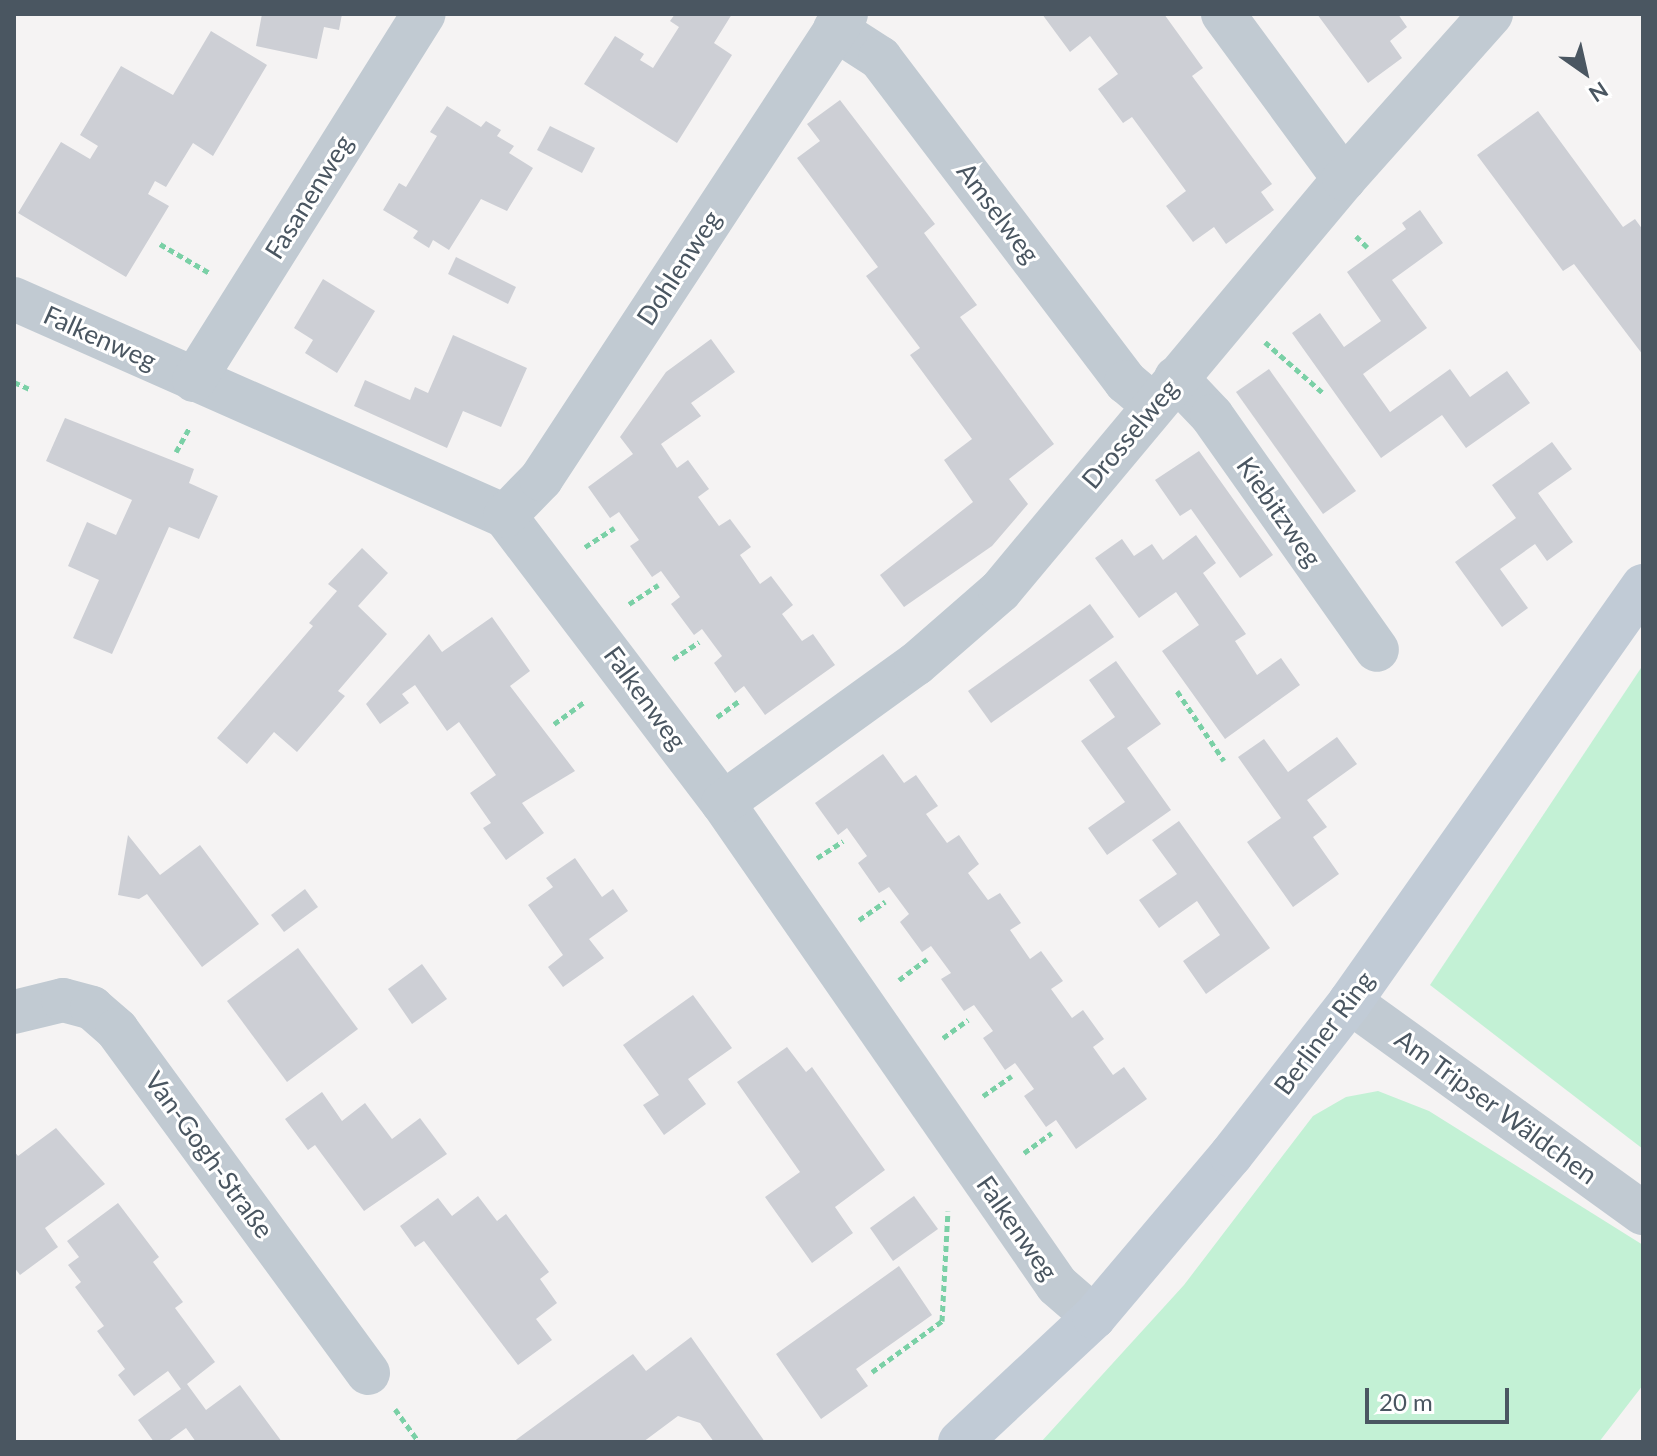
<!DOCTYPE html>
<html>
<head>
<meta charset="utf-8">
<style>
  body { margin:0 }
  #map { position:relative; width:1657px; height:1456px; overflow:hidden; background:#f5f3f3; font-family:Lato,sans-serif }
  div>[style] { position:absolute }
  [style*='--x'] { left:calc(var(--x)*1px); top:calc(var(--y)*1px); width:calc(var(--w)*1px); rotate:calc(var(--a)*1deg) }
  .green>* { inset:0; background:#c3f1d5 }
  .building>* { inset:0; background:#cdcfd5 }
  .path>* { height:5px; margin-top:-2.5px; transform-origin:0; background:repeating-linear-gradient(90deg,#7ad0a6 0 6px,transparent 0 10px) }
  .street>* { height:44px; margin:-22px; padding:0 22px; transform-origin:22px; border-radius:22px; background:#c1cad2 }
  .secondary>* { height:44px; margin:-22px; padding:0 22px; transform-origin:22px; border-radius:22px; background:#c1cbd6 }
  span { translate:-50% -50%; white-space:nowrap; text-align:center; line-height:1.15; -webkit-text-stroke:6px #fff; paint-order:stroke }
  .street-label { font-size:26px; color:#4a5661 }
  .frame { position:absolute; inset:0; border:16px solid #4a5661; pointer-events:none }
  .north { position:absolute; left:1545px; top:32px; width:80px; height:80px; -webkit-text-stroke:6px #fff; paint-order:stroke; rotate:146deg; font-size:22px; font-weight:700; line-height:32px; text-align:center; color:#4a5661 }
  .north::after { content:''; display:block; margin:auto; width:28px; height:36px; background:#4a5661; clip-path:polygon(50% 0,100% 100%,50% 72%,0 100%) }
  .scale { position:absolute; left:1365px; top:1388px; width:144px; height:36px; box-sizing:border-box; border:4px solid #4a5661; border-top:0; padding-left:10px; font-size:24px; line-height:28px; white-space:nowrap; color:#4a5661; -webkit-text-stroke:6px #fff; paint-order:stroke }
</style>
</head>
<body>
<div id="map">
  <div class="green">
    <i style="clip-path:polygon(1643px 665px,1643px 1149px,1430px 985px)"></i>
    <i style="clip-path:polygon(1378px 1091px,1429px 1111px,1643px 1245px,1643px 1385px,1599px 1442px,1041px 1442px,1184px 1285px,1313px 1116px,1346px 1097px)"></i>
  </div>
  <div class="building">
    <i style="clip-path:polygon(262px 14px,342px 14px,339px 30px,324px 27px,317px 59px,256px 46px)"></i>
    <i style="clip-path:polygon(675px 14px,732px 14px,714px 43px,732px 55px,677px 143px,584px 84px,615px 36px,644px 54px,640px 60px,653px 68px,679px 27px,670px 21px)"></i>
    <i style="clip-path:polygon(1042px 14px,1164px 14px,1203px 68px,1192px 76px,1272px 184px,1261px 192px,1274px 210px,1226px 244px,1214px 227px,1193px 242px,1166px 206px,1186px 191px,1132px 117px,1123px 123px,1098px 89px,1118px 74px,1090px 36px,1070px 52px)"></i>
    <i style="clip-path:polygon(1317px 14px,1398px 14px,1407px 27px,1390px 41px,1402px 58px,1368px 83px)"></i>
    <i style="clip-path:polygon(211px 31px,267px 65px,213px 156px,193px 143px,166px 187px,155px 181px,148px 194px,169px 206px,126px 277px,18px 213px,61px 142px,90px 159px,98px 146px,80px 135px,121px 66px,173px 95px)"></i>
    <i style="clip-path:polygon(840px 100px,935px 224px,924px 233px,977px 305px,960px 317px,1054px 444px,1009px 479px,1028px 504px,992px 546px,904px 607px,880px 575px,973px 502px,944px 460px,972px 439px,910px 355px,920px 348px,866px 276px,878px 267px,797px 158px,820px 141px,807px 124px)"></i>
    <i style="clip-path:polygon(447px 106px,481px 127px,486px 121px,501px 130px,497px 136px,514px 146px,509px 153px,533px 168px,507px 211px,481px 199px,449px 250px,433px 240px,429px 248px,413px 238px,418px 231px,383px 210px,399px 183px,406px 187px,437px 136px,430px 132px)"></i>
    <i style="clip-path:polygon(1538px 111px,1623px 227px,1635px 219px,1643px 230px,1643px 355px,1574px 264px,1563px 271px,1477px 155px)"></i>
    <i style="clip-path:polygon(550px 126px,595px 148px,582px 173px,537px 150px)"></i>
    <i style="clip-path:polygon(1420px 210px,1443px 243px,1392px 280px,1427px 328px,1363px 374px,1390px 412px,1450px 369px,1470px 397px,1507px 371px,1530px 403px,1466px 448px,1442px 415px,1381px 458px,1292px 333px,1320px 313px,1344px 347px,1381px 321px,1347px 272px,1406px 229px,1402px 223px)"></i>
    <i style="clip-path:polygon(456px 257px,516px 287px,508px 304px,448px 274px)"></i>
    <i style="clip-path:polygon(323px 279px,375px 311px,337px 373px,305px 353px,313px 340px,294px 328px)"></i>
    <i style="clip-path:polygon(453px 335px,527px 368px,501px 427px,463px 411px,447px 448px,354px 406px,365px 380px,410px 400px,415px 387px,428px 393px)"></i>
    <i style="clip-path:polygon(711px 339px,735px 372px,691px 403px,701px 416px,661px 444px,677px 468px,688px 460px,709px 489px,698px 497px,719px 526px,730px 519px,751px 547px,740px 555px,760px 584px,771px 576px,793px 605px,782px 614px,802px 641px,813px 634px,835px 665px,765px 715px,744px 686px,735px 693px,714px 663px,722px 656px,702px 629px,694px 635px,671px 604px,680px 597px,661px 571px,652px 577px,630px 546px,639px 540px,619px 512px,610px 518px,588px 487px,633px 454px,620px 437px,666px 372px)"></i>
    <i style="clip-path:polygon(1269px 369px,1356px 491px,1323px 514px,1236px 392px)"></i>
    <i style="clip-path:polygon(65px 418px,194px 469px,189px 483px,218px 496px,199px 539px,169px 527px,112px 654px,73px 638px,99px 580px,68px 566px,87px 522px,116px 535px,132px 500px,46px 461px)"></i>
    <i style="clip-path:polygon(1552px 442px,1572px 469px,1538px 493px,1573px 542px,1547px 561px,1535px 544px,1500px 569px,1528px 608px,1502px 627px,1455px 562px,1516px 518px,1492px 485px)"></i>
    <i style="clip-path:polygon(1199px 451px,1273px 555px,1240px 578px,1191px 509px,1180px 516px,1155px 480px)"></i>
    <i style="clip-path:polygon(1196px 535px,1216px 563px,1203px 573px,1246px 634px,1235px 641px,1257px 675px,1281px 658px,1300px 685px,1225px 739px,1162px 651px,1199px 625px,1176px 592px,1139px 618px,1095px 558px,1122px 539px,1134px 556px,1152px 544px,1163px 560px)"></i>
    <i style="clip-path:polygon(362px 548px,388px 573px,358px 606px,387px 634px,338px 691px,345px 696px,297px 752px,274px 732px,247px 764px,217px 738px,313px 626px,309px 623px,337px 591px,328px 584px)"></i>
    <i style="clip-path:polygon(1090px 604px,1114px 637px,991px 723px,968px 691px)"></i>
    <i style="clip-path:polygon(492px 617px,530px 671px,510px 686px,575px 771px,522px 803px,544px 833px,506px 860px,483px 828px,491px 823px,470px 793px,496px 775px,459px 722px,447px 731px,415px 685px,402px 694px,409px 703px,380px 724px,366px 704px,429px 634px,442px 652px)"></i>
    <i style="clip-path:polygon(1116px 661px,1161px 724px,1127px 748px,1171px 810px,1107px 855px,1088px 828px,1125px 802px,1081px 741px,1115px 717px,1089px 680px)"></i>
    <i style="clip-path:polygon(1337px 737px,1357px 764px,1307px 800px,1327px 827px,1313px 837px,1339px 874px,1293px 907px,1247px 842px,1281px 818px,1238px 757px,1264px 739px,1288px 772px)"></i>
    <i style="clip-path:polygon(883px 754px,904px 783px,916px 775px,938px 806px,926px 814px,947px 843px,959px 835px,979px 864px,968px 873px,988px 900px,1000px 893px,1021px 923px,1010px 930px,1030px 959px,1041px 951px,1063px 981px,1051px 989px,1072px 1018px,1083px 1010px,1104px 1039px,1093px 1047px,1113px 1075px,1124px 1067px,1147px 1099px,1076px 1149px,1056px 1120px,1046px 1127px,1024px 1096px,1034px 1089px,1015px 1063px,1005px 1070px,983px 1038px,993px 1031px,974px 1005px,964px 1011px,941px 979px,951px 973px,931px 946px,922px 952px,900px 922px,909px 914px,889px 887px,879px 893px,858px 863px,867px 856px,847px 828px,838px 835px,815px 803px)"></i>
    <i style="clip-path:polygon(1179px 821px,1270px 948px,1206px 994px,1183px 961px,1220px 935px,1197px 901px,1159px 928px,1139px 900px,1177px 874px,1152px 840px)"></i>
    <i style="clip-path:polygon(128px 835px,160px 875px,200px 845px,259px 924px,202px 967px,147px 894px,139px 899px,118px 895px)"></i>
    <i style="clip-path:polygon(575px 858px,602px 897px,613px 889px,628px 911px,589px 939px,604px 958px,563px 987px,548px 967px,563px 955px,528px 905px,553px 887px,546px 878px)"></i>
    <i style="clip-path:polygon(305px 889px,318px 907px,284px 932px,271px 915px)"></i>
    <i style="clip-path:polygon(298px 948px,358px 1029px,287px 1082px,227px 1001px)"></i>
    <i style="clip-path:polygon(422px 964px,447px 999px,412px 1024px,388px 989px)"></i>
    <i style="clip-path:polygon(693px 995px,732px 1048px,688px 1079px,706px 1104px,664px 1135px,643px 1105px,659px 1095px,623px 1045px)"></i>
    <i style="clip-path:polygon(787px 1047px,806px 1072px,812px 1067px,885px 1170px,835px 1207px,853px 1233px,812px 1263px,765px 1197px,800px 1172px,737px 1082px)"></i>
    <i style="clip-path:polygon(322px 1092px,342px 1121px,365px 1103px,392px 1139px,420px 1118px,447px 1154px,364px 1211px,315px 1145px,308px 1150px,285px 1119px)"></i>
    <i style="clip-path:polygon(56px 1128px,105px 1184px,45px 1228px,58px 1247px,20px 1275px,14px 1267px,14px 1151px,18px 1156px)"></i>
    <i style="clip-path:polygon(478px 1196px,497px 1221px,506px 1214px,528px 1244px,549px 1272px,540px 1279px,557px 1303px,536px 1319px,552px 1340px,518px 1365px,424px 1241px,415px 1247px,400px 1226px,438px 1198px,452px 1216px)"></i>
    <i style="clip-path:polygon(914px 1196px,938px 1229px,893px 1261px,870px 1228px)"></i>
    <i style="clip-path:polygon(118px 1203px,159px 1257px,153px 1262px,183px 1302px,175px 1308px,215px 1362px,187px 1384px,206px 1410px,240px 1385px,282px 1442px,196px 1442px,186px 1428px,167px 1442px,154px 1442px,138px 1420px,181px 1389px,168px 1371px,134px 1396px,118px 1375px,125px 1369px,97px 1331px,104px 1326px,75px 1287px,81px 1282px,68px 1265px,79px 1257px,67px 1241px)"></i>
    <i style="clip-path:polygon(899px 1266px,932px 1315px,856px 1369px,868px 1386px,821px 1419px,776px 1354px)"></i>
    <i style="clip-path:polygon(691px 1337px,765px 1442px,714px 1442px,700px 1423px,678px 1416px,643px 1442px,513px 1442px,633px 1354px,646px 1371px)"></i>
  </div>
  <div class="path">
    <i style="--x:1356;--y:236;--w:16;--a:45"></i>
    <i style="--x:160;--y:244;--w:56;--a:30.3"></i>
    <i style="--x:1265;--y:342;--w:76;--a:41.3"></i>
    <i style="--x:14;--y:382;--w:17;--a:24"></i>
    <i style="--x:176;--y:452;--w:29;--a:-61"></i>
    <i style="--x:585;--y:547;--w:35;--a:-33"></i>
    <i style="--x:629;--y:604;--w:35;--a:-33"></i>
    <i style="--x:673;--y:659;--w:31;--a:-33"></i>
    <i style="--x:1177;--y:691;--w:84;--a:56.1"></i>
    <i style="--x:717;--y:717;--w:27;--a:-36"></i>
    <i style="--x:554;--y:724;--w:39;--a:-36"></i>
    <i style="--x:817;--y:858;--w:31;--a:-33"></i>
    <i style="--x:859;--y:920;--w:32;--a:-35"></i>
    <i style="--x:899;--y:980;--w:35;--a:-37"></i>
    <i style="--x:943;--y:1038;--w:31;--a:-36"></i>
    <i style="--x:983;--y:1096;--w:35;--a:-35"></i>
    <i style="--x:1024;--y:1153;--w:34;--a:-36"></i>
    <i style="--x:872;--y:1372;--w:87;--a:-36.1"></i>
    <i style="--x:942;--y:1321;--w:110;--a:-86.9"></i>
    <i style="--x:395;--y:1409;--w:41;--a:54"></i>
  </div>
  <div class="street">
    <i style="--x:1223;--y:14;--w:205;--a:53.7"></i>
    <i style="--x:835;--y:29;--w:54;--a:32.8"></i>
    <i style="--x:880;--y:58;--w:407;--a:52.8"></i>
    <i style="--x:1126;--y:382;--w:35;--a:40"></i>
    <i style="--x:14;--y:299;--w:537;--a:23.84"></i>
    <i style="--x:505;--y:516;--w:360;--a:52.8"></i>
    <i style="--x:723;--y:803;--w:586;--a:55.28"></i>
    <i style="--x:1057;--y:1285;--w:49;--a:40.9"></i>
    <i style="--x:1176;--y:378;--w:52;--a:46.5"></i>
    <i style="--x:1212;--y:416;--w:286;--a:54.8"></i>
    <i style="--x:194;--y:380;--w:432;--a:-57.9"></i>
    <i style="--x:505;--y:516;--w:52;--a:-45.8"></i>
    <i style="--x:541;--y:479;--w:556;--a:-56.74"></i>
    <i style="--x:723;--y:803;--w:238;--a:-35.8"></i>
    <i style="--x:916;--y:664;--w:111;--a:-41"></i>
    <i style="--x:1000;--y:591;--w:537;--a:-50.14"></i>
    <i style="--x:1344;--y:179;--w:221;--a:-48.3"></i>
    <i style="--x:1350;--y:1002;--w:361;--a:35.8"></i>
    <i style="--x:14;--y:1012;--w:50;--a:-13.8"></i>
    <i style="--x:63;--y:1000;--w:30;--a:15"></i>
    <i style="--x:92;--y:1008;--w:33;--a:41"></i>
    <i style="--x:117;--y:1030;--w:425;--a:53.8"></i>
  </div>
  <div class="secondary">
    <i style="--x:960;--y:1442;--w:183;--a:-43"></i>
    <i style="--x:1094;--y:1317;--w:212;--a:-49.8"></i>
    <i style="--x:1231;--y:1155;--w:194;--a:-52.1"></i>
    <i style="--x:1350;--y:1002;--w:509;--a:-54.84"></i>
  </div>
  <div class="street-label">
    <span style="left:309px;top:197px;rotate:-58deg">Fasanenweg</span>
    <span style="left:998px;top:213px;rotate:53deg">Amselweg</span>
    <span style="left:679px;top:268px;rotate:-57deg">Dohlenweg</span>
    <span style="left:100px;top:338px;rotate:24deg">Falkenweg</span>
    <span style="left:1130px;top:434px;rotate:-50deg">Drosselweg</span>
    <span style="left:1279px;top:512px;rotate:55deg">Kiebitzweg</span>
    <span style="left:645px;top:698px;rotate:54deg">Falkenweg</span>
    <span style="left:1324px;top:1033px;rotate:-53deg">Berliner Ring</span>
    <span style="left:1496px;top:1107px;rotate:36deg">Am Tripser Wäldchen</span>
    <span style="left:209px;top:1155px;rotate:54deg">Van-Gogh-Straße</span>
    <span style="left:1017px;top:1228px;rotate:55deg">Falkenweg</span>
  </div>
  <div class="frame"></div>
  <div class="north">N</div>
  <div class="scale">20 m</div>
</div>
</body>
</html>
